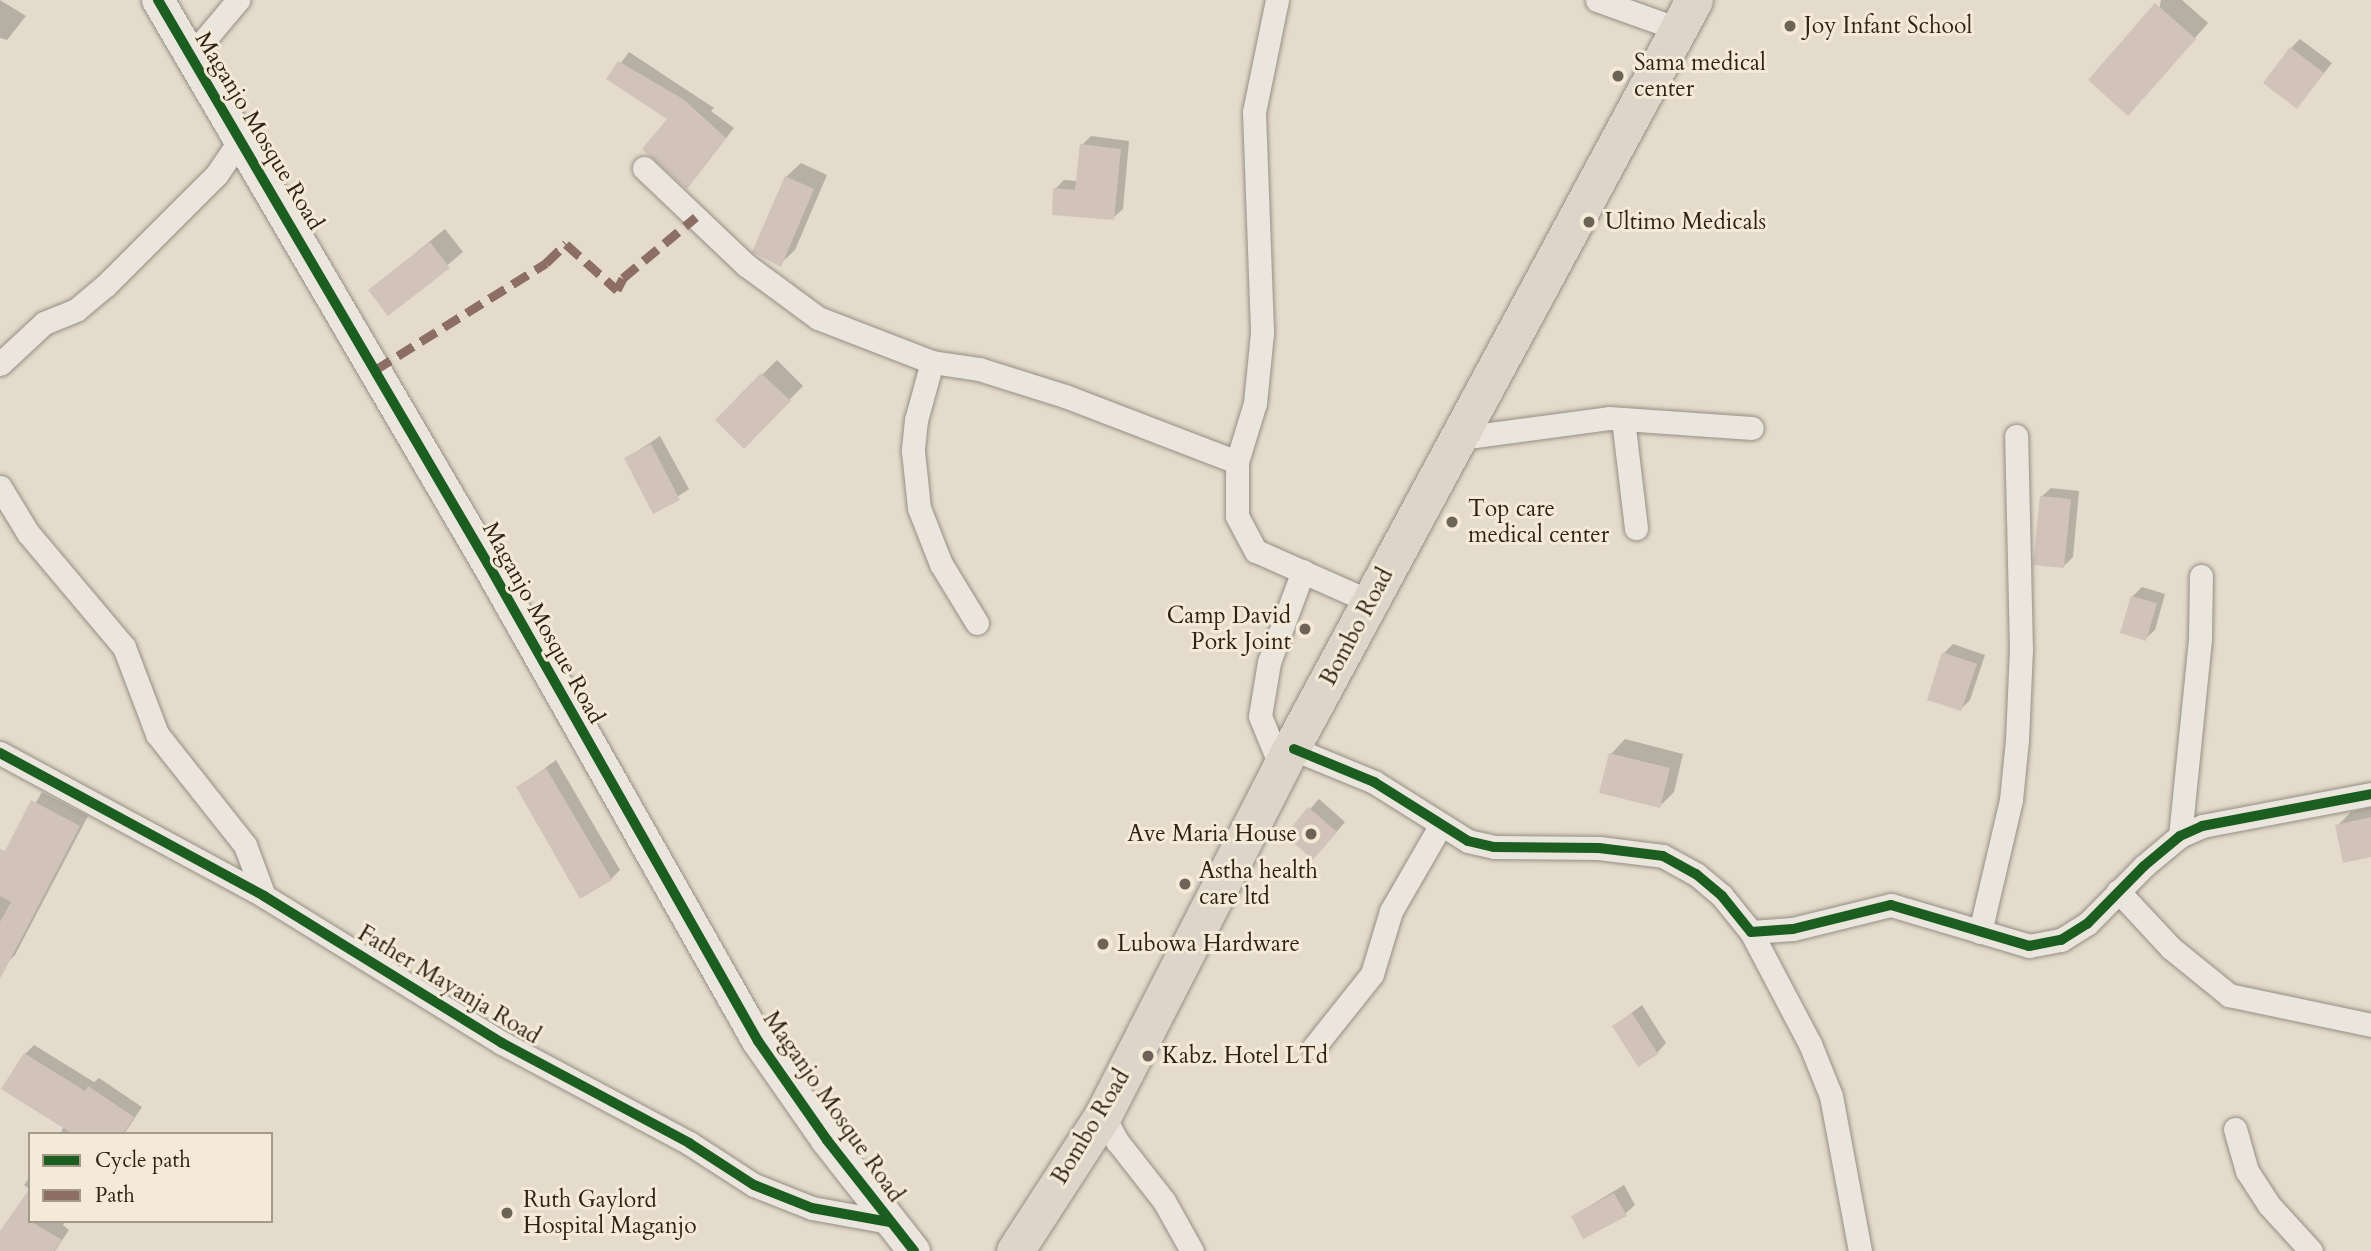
<!DOCTYPE html>
<html>
<head>
<meta charset="utf-8">
<style>
  body { margin:0 }
  #map { position:relative; width:2371px; height:1251px; overflow:hidden; background:#e4dbcc; font-family:Cardo,serif }
  div>[style] { position:absolute }
  [style*='--x'] { left:calc(var(--x)*1px); top:calc(var(--y)*1px); width:calc(var(--w)*1px); rotate:calc(var(--a)*1deg) }
  .shadow>* { inset:0; background:#0003 }
  .building>* { inset:0; background:#d1c3b9 }
  .roads { filter:drop-shadow(0 0 2px #958f84) drop-shadow(0 0 2px #958f84) }
  .street>* { height:23px; margin:-11.5px; padding:0 11.5px; transform-origin:11.5px; border-radius:11.5px; background:#eae5dd }
  .secondary>* { height:32px; margin:-16px; padding:0 16px; transform-origin:16px; border-radius:16px; background:#eae5dd }
  .primary>* { height:37px; margin:-18.5px; padding:0 18.5px; transform-origin:18.5px; border-radius:18.5px; background:#ddd5c9 }
  .quiet>* { height:9px; margin-top:-4.5px; transform-origin:0; background:repeating-linear-gradient(90deg,#8d6e63 0 18px,transparent 0 27px) }
  .cycleway>* { height:10px; margin:-5px; padding:0 5px; transform-origin:5px; border-radius:5px; background:#1b5e20 }
  .dots>* { width:19px; height:19px; translate:-50% -50%; box-sizing:border-box; border:4px solid #f4ead7; border-radius:50% }
  span { translate:-50% -50%; white-space:nowrap; text-align:center; line-height:1.15; -webkit-text-stroke:6px #f4ead7; paint-order:stroke }
  .poi-label { font-size:23px; color:#2d2316 }
  .left { translate:0 -50%; text-align:left }
  .right { translate:-100% -50%; text-align:right }
  .street-label { font-size:23px; color:#2d2316 }
  .legend { position:absolute; left:28px; top:1132px; width:245px; height:91px; box-sizing:border-box; background:#f4ead7; border:2px solid #a49a8a; margin:0; padding:9px 12px; list-style:none; font-size:21px; color:#2d2316 }
  .legend li { display:flex; align-items:center; gap:14px; height:35px }
  .legend b { width:35px; border:2px solid #a49a8a }
</style>
</head>
<body>
<div id="map">
  <div class="shadow">
    <i style="clip-path:polygon(0 0,26px 16px,7px 40px,0 38px)"></i>
    <i style="clip-path:polygon(2161px 0,2182px 0,2208px 23px,2142px 99px)"></i>
    <i style="clip-path:polygon(2300px 39px,2332px 63px,2297px 107px,2291px 48px)"></i>
    <i style="clip-path:polygon(629px 52px,714px 108px,711px 111px,734px 128px,696px 177px,670px 118px,609px 79px)"></i>
    <i style="clip-path:polygon(1091px 136px,1129px 141px,1123px 209px,1113px 218px,1055px 189px,1064px 180px,1077px 181px,1082px 145px)"></i>
    <i style="clip-path:polygon(801px 163px,827px 175px,795px 250px,780px 264px,786px 177px)"></i>
    <i style="clip-path:polygon(445px 229px,463px 252px,389px 314px,370px 290px)"></i>
    <i style="clip-path:polygon(777px 360px,803px 386px,744px 446px,717px 420px)"></i>
    <i style="clip-path:polygon(660px 436px,689px 489px,654px 512px,626px 459px)"></i>
    <i style="clip-path:polygon(2051px 488px,2079px 491px,2073px 557px,2064px 566px,2041px 497px)"></i>
    <i style="clip-path:polygon(2142px 587px,2165px 594px,2155px 630px,2145px 639px,2122px 632px,2133px 596px)"></i>
    <i style="clip-path:polygon(1953px 644px,1985px 655px,1970px 700px,1961px 709px,1944px 653px)"></i>
    <i style="clip-path:polygon(1625px 739px,1683px 754px,1674px 792px,1660px 806px,1611px 754px)"></i>
    <i style="clip-path:polygon(556px 760px,620px 870px,611px 879px,518px 788px)"></i>
    <i style="clip-path:polygon(42px 792px,88px 816px,15px 955px,6px 964px,0 961px,0 863px)"></i>
    <i style="clip-path:polygon(1319px 799px,1345px 822px,1322px 849px,1287px 835px)"></i>
    <i style="clip-path:polygon(2371px 807px,2371px 855px,2337px 826px,2351px 812px)"></i>
    <i style="clip-path:polygon(1642px 1005px,1666px 1043px,1657px 1053px,1614px 1026px)"></i>
    <i style="clip-path:polygon(34px 1045px,94px 1082px,99px 1078px,142px 1107px,124px 1134px,60px 1134px,64px 1126px,25px 1054px)"></i>
    <i style="clip-path:polygon(30px 1177px,30px 1189px,24px 1185px)"></i>
    <i style="clip-path:polygon(1624px 1185px,1635px 1205px,1625px 1214px,1573px 1216px)"></i>
    <i style="clip-path:polygon(30px 1221px,65px 1221px,63px 1225px,69px 1230px,55px 1251px,7px 1251px,0 1246px,0 1235px)"></i>
  </div>
  <div class="building">
    <i style="clip-path:polygon(2155px 3px,2196px 39px,2128px 116px,2088px 80px)"></i>
    <i style="clip-path:polygon(2290px 47px,2324px 73px,2297px 109px,2263px 83px)"></i>
    <i style="clip-path:polygon(618px 61px,683px 99px,726px 138px,687px 189px,642px 149px,667px 119px,606px 79px)"></i>
    <i style="clip-path:polygon(1080px 144px,1121px 149px,1114px 220px,1052px 215px,1053px 188px,1075px 190px)"></i>
    <i style="clip-path:polygon(785px 176px,814px 189px,781px 267px,752px 252px)"></i>
    <i style="clip-path:polygon(430px 242px,450px 268px,388px 316px,368px 290px)"></i>
    <i style="clip-path:polygon(761px 373px,791px 401px,744px 449px,715px 420px)"></i>
    <i style="clip-path:polygon(651px 444px,680px 500px,653px 514px,624px 458px)"></i>
    <i style="clip-path:polygon(2040px 496px,2071px 499px,2064px 568px,2033px 565px)"></i>
    <i style="clip-path:polygon(2131px 596px,2157px 603px,2146px 641px,2120px 633px)"></i>
    <i style="clip-path:polygon(1942px 652px,1977px 664px,1961px 711px,1927px 700px)"></i>
    <i style="clip-path:polygon(1609px 753px,1670px 768px,1660px 808px,1599px 793px)"></i>
    <i style="clip-path:polygon(546px 768px,612px 880px,580px 899px,516px 787px)"></i>
    <i style="clip-path:polygon(31px 800px,80px 826px,0 979px,0 922px,11px 902px,0 896px,0 849px,5px 851px)"></i>
    <i style="clip-path:polygon(1308px 807px,1337px 832px,1313px 860px,1285px 835px)"></i>
    <i style="clip-path:polygon(2371px 817px,2371px 857px,2343px 863px,2335px 825px)"></i>
    <i style="clip-path:polygon(1632px 1013px,1658px 1054px,1638px 1067px,1612px 1026px)"></i>
    <i style="clip-path:polygon(24px 1053px,85px 1091px,88px 1086px,134px 1117px,123px 1134px,73px 1134px,1px 1089px)"></i>
    <i style="clip-path:polygon(30px 1188px,30px 1221px,62px 1240px,54px 1251px,0 1251px,0 1231px)"></i>
    <i style="clip-path:polygon(1614px 1193px,1627px 1216px,1583px 1239px,1571px 1216px)"></i>
  </div>
  <div class="roads">
    <div class="street">
      <i style="--x:1277;--y:0;--w:114;--a:101.6"></i>
      <i style="--x:1254;--y:112;--w:221;--a:87.9"></i>
      <i style="--x:1262;--y:333;--w:70;--a:95.7"></i>
      <i style="--x:1255;--y:403;--w:62;--a:107"></i>
      <i style="--x:1237;--y:462;--w:54;--a:90"></i>
      <i style="--x:1237;--y:516;--w:40;--a:62"></i>
      <i style="--x:1256;--y:551;--w:124;--a:23.9"></i>
      <i style="--x:1597;--y:0;--w:86;--a:19.7"></i>
      <i style="--x:190;--y:57;--w:75;--a:-49.9"></i>
      <i style="--x:644;--y:168;--w:141;--a:43.6"></i>
      <i style="--x:746;--y:265;--w:89;--a:36.4"></i>
      <i style="--x:818;--y:318;--w:122;--a:21.1"></i>
      <i style="--x:932;--y:362;--w:48;--a:8.5"></i>
      <i style="--x:979;--y:369;--w:90;--a:17.4"></i>
      <i style="--x:1065;--y:396;--w:184;--a:21"></i>
      <i style="--x:932;--y:362;--w:60;--a:105.4"></i>
      <i style="--x:916;--y:420;--w:31;--a:96"></i>
      <i style="--x:913;--y:451;--w:57;--a:84"></i>
      <i style="--x:919;--y:508;--w:60;--a:68.6"></i>
      <i style="--x:941;--y:564;--w:69;--a:58.6"></i>
      <i style="--x:0;--y:364;--w:60;--a:-43"></i>
      <i style="--x:44;--y:323;--w:35;--a:-22"></i>
      <i style="--x:76;--y:310;--w:38;--a:-40"></i>
      <i style="--x:105;--y:286;--w:158;--a:-45"></i>
      <i style="--x:217;--y:174;--w:41;--a:-55.9"></i>
      <i style="--x:1623;--y:419;--w:110;--a:83.2"></i>
      <i style="--x:1460;--y:438;--w:150;--a:-7.6"></i>
      <i style="--x:1609;--y:418;--w:143;--a:4"></i>
      <i style="--x:0;--y:487;--w:54;--a:58.7"></i>
      <i style="--x:28;--y:533;--w:149;--a:49.9"></i>
      <i style="--x:124;--y:647;--w:93;--a:69.2"></i>
      <i style="--x:157;--y:734;--w:142;--a:51.6"></i>
      <i style="--x:245;--y:845;--w:54;--a:69.6"></i>
      <i style="--x:1294;--y:749;--w:87;--a:22.4"></i>
      <i style="--x:1374;--y:782;--w:111;--a:32.1"></i>
      <i style="--x:1468;--y:841;--w:27;--a:13"></i>
      <i style="--x:1494;--y:847;--w:105;--a:0.5"></i>
      <i style="--x:1599;--y:848;--w:64;--a:7.1"></i>
      <i style="--x:1663;--y:856;--w:38;--a:29"></i>
      <i style="--x:1696;--y:874;--w:34;--a:40"></i>
      <i style="--x:1722;--y:896;--w:46;--a:51.1"></i>
      <i style="--x:1751;--y:932;--w:42;--a:-4.1"></i>
      <i style="--x:1793;--y:929;--w:101;--a:-13.8"></i>
      <i style="--x:1891;--y:905;--w:144;--a:16.5"></i>
      <i style="--x:2029;--y:946;--w:33;--a:-11"></i>
      <i style="--x:2061;--y:940;--w:31;--a:-32"></i>
      <i style="--x:2087;--y:924;--w:81;--a:-45.5"></i>
      <i style="--x:2144;--y:866;--w:47;--a:-39.8"></i>
      <i style="--x:2180;--y:836;--w:24;--a:-24"></i>
      <i style="--x:2202;--y:826;--w:172;--a:-10.7"></i>
      <i style="--x:0;--y:753;--w:300;--a:28.4"></i>
      <i style="--x:264;--y:896;--w:280;--a:31.7"></i>
      <i style="--x:502;--y:1043;--w:212;--a:28.1"></i>
      <i style="--x:689;--y:1143;--w:77;--a:32.9"></i>
      <i style="--x:754;--y:1185;--w:62;--a:21.6"></i>
      <i style="--x:812;--y:1208;--w:78;--a:10.3"></i>
      <i style="--x:1281;--y:767;--w:55;--a:-112.4"></i>
      <i style="--x:1260;--y:716;--w:55;--a:-80.5"></i>
      <i style="--x:1269;--y:662;--w:97;--a:-69.5"></i>
      <i style="--x:2180;--y:836;--w:199;--a:-84.2"></i>
      <i style="--x:2200;--y:638;--w:62;--a:-89.1"></i>
      <i style="--x:2118;--y:891;--w:78;--a:47.1"></i>
      <i style="--x:2171;--y:948;--w:75;--a:39"></i>
      <i style="--x:2229;--y:995;--w:145;--a:11.9"></i>
      <i style="--x:1751;--y:932;--w:127;--a:62.2"></i>
      <i style="--x:1810;--y:1044;--w:56;--a:68"></i>
      <i style="--x:1831;--y:1096;--w:158;--a:79.4"></i>
      <i style="--x:1980;--y:932;--w:136;--a:-76.8"></i>
      <i style="--x:2011;--y:800;--w:60;--a:-84.3"></i>
      <i style="--x:2017;--y:740;--w:90;--a:-87.5"></i>
      <i style="--x:2021;--y:650;--w:214;--a:-91.3"></i>
      <i style="--x:1314;--y:1047;--w:93;--a:-51.5"></i>
      <i style="--x:1372;--y:974;--w:66;--a:-73.2"></i>
      <i style="--x:1391;--y:911;--w:98;--a:-60"></i>
      <i style="--x:1103;--y:1115;--w:30;--a:62"></i>
      <i style="--x:1117;--y:1141;--w:76;--a:51.9"></i>
      <i style="--x:1164;--y:1201;--w:57;--a:60.8"></i>
      <i style="--x:2235;--y:1129;--w:44;--a:74.1"></i>
      <i style="--x:2247;--y:1171;--w:40;--a:57.1"></i>
      <i style="--x:2269;--y:1205;--w:62;--a:47.6"></i>
    </div>
    <div class="secondary">
      <i style="--x:158;--y:0;--w:653;--a:59.67"></i>
      <i style="--x:488;--y:564;--w:548;--a:60.49"></i>
      <i style="--x:758;--y:1041;--w:121;--a:55.1"></i>
      <i style="--x:827;--y:1140;--w:141;--a:51.9"></i>
    </div>
    <div class="primary">
      <i style="--x:1015;--y:1251;--w:162;--a:-57.1"></i>
      <i style="--x:1103;--y:1115;--w:391;--a:-62.9"></i>
      <i style="--x:1281;--y:767;--w:871;--a:-61.7"></i>
    </div>
  </div>
  <div class="quiet">
    <i style="--x:375;--y:370;--w:202;--a:-32"></i>
    <i style="--x:546;--y:263;--w:28;--a:-44"></i>
    <i style="--x:566;--y:244;--w:69;--a:42"></i>
    <i style="--x:617;--y:290;--w:13;--a:-63"></i>
    <i style="--x:623;--y:278;--w:95;--a:-39.9"></i>
  </div>
  <div class="cycleway">
    <i style="--x:158;--y:0;--w:653;--a:59.67"></i>
    <i style="--x:488;--y:564;--w:548;--a:60.49"></i>
    <i style="--x:758;--y:1041;--w:121;--a:55.1"></i>
    <i style="--x:827;--y:1140;--w:141;--a:51.9"></i>
    <i style="--x:1294;--y:749;--w:87;--a:22.4"></i>
    <i style="--x:1374;--y:782;--w:111;--a:32.1"></i>
    <i style="--x:1468;--y:841;--w:27;--a:13"></i>
    <i style="--x:1494;--y:847;--w:105;--a:0.5"></i>
    <i style="--x:1599;--y:848;--w:64;--a:7.1"></i>
    <i style="--x:1663;--y:856;--w:38;--a:29"></i>
    <i style="--x:1696;--y:874;--w:34;--a:40"></i>
    <i style="--x:1722;--y:896;--w:46;--a:51.1"></i>
    <i style="--x:1751;--y:932;--w:42;--a:-4.1"></i>
    <i style="--x:1793;--y:929;--w:101;--a:-13.8"></i>
    <i style="--x:1891;--y:905;--w:144;--a:16.5"></i>
    <i style="--x:2029;--y:946;--w:33;--a:-11"></i>
    <i style="--x:2061;--y:940;--w:31;--a:-32"></i>
    <i style="--x:2087;--y:924;--w:81;--a:-45.5"></i>
    <i style="--x:2144;--y:866;--w:47;--a:-39.8"></i>
    <i style="--x:2180;--y:836;--w:24;--a:-24"></i>
    <i style="--x:2202;--y:826;--w:172;--a:-10.7"></i>
    <i style="--x:0;--y:753;--w:300;--a:28.4"></i>
    <i style="--x:264;--y:896;--w:280;--a:31.7"></i>
    <i style="--x:502;--y:1043;--w:212;--a:28.1"></i>
    <i style="--x:689;--y:1143;--w:77;--a:32.9"></i>
    <i style="--x:754;--y:1185;--w:62;--a:21.6"></i>
    <i style="--x:812;--y:1208;--w:78;--a:10.3"></i>
  </div>
  <div class="dots">
    <i style="left:1790px;top:26px;background:#6d6356"></i>
    <i style="left:1618px;top:76px;background:#6d6356"></i>
    <i style="left:1589px;top:222px;background:#6d6356"></i>
    <i style="left:1452px;top:522px;background:#6d6356"></i>
    <i style="left:1305px;top:629px;background:#6d6356"></i>
    <i style="left:1311px;top:834px;background:#6d6356"></i>
    <i style="left:1185px;top:884px;background:#6d6356"></i>
    <i style="left:1103px;top:944px;background:#6d6356"></i>
    <i style="left:1148px;top:1056px;background:#6d6356"></i>
    <i style="left:507px;top:1213px;background:#6d6356"></i>
  </div>
  <div class="poi-label">
    <span class="left" style="left:1804px;top:26px">Joy Infant School</span>
    <span class="left" style="left:1634px;top:76px">Sama medical<br>center</span>
    <span class="left" style="left:1605px;top:222px">Ultimo Medicals</span>
    <span class="left" style="left:1468px;top:522px">Top care<br>medical center</span>
    <span class="right" style="left:1291px;top:629px">Camp David<br>Pork Joint</span>
    <span class="right" style="left:1297px;top:834px">Ave Maria House</span>
    <span class="left" style="left:1199px;top:884px">Astha health<br>care ltd</span>
    <span class="left" style="left:1117px;top:944px">Lubowa Hardware</span>
    <span class="left" style="left:1162px;top:1056px">Kabz. Hotel LTd</span>
    <span class="left" style="left:523px;top:1213px">Ruth Gaylord<br>Hospital Maganjo</span>
  </div>
  <div class="street-label">
    <span style="left:259px;top:131px;rotate:59deg">Maganjo Mosque Road</span>
    <span style="left:543px;top:623px;rotate:61deg">Maganjo Mosque Road</span>
    <span style="left:1357px;top:627px;rotate:-62deg">Bombo Road</span>
    <span style="left:449px;top:985px;rotate:31deg">Father Mayanja Road</span>
    <span style="left:833px;top:1107px;rotate:55deg">Maganjo Mosque Road</span>
    <span style="left:1091px;top:1127px;rotate:-59deg">Bombo Road</span>
  </div>
  <ul class="legend">
  <li><b style="height:9px;background:#1b5e20"></b>Cycle path</li>
  <li><b style="height:9px;background:#8d6e63"></b>Path</li>
  </ul>
</div>
</body>
</html>
